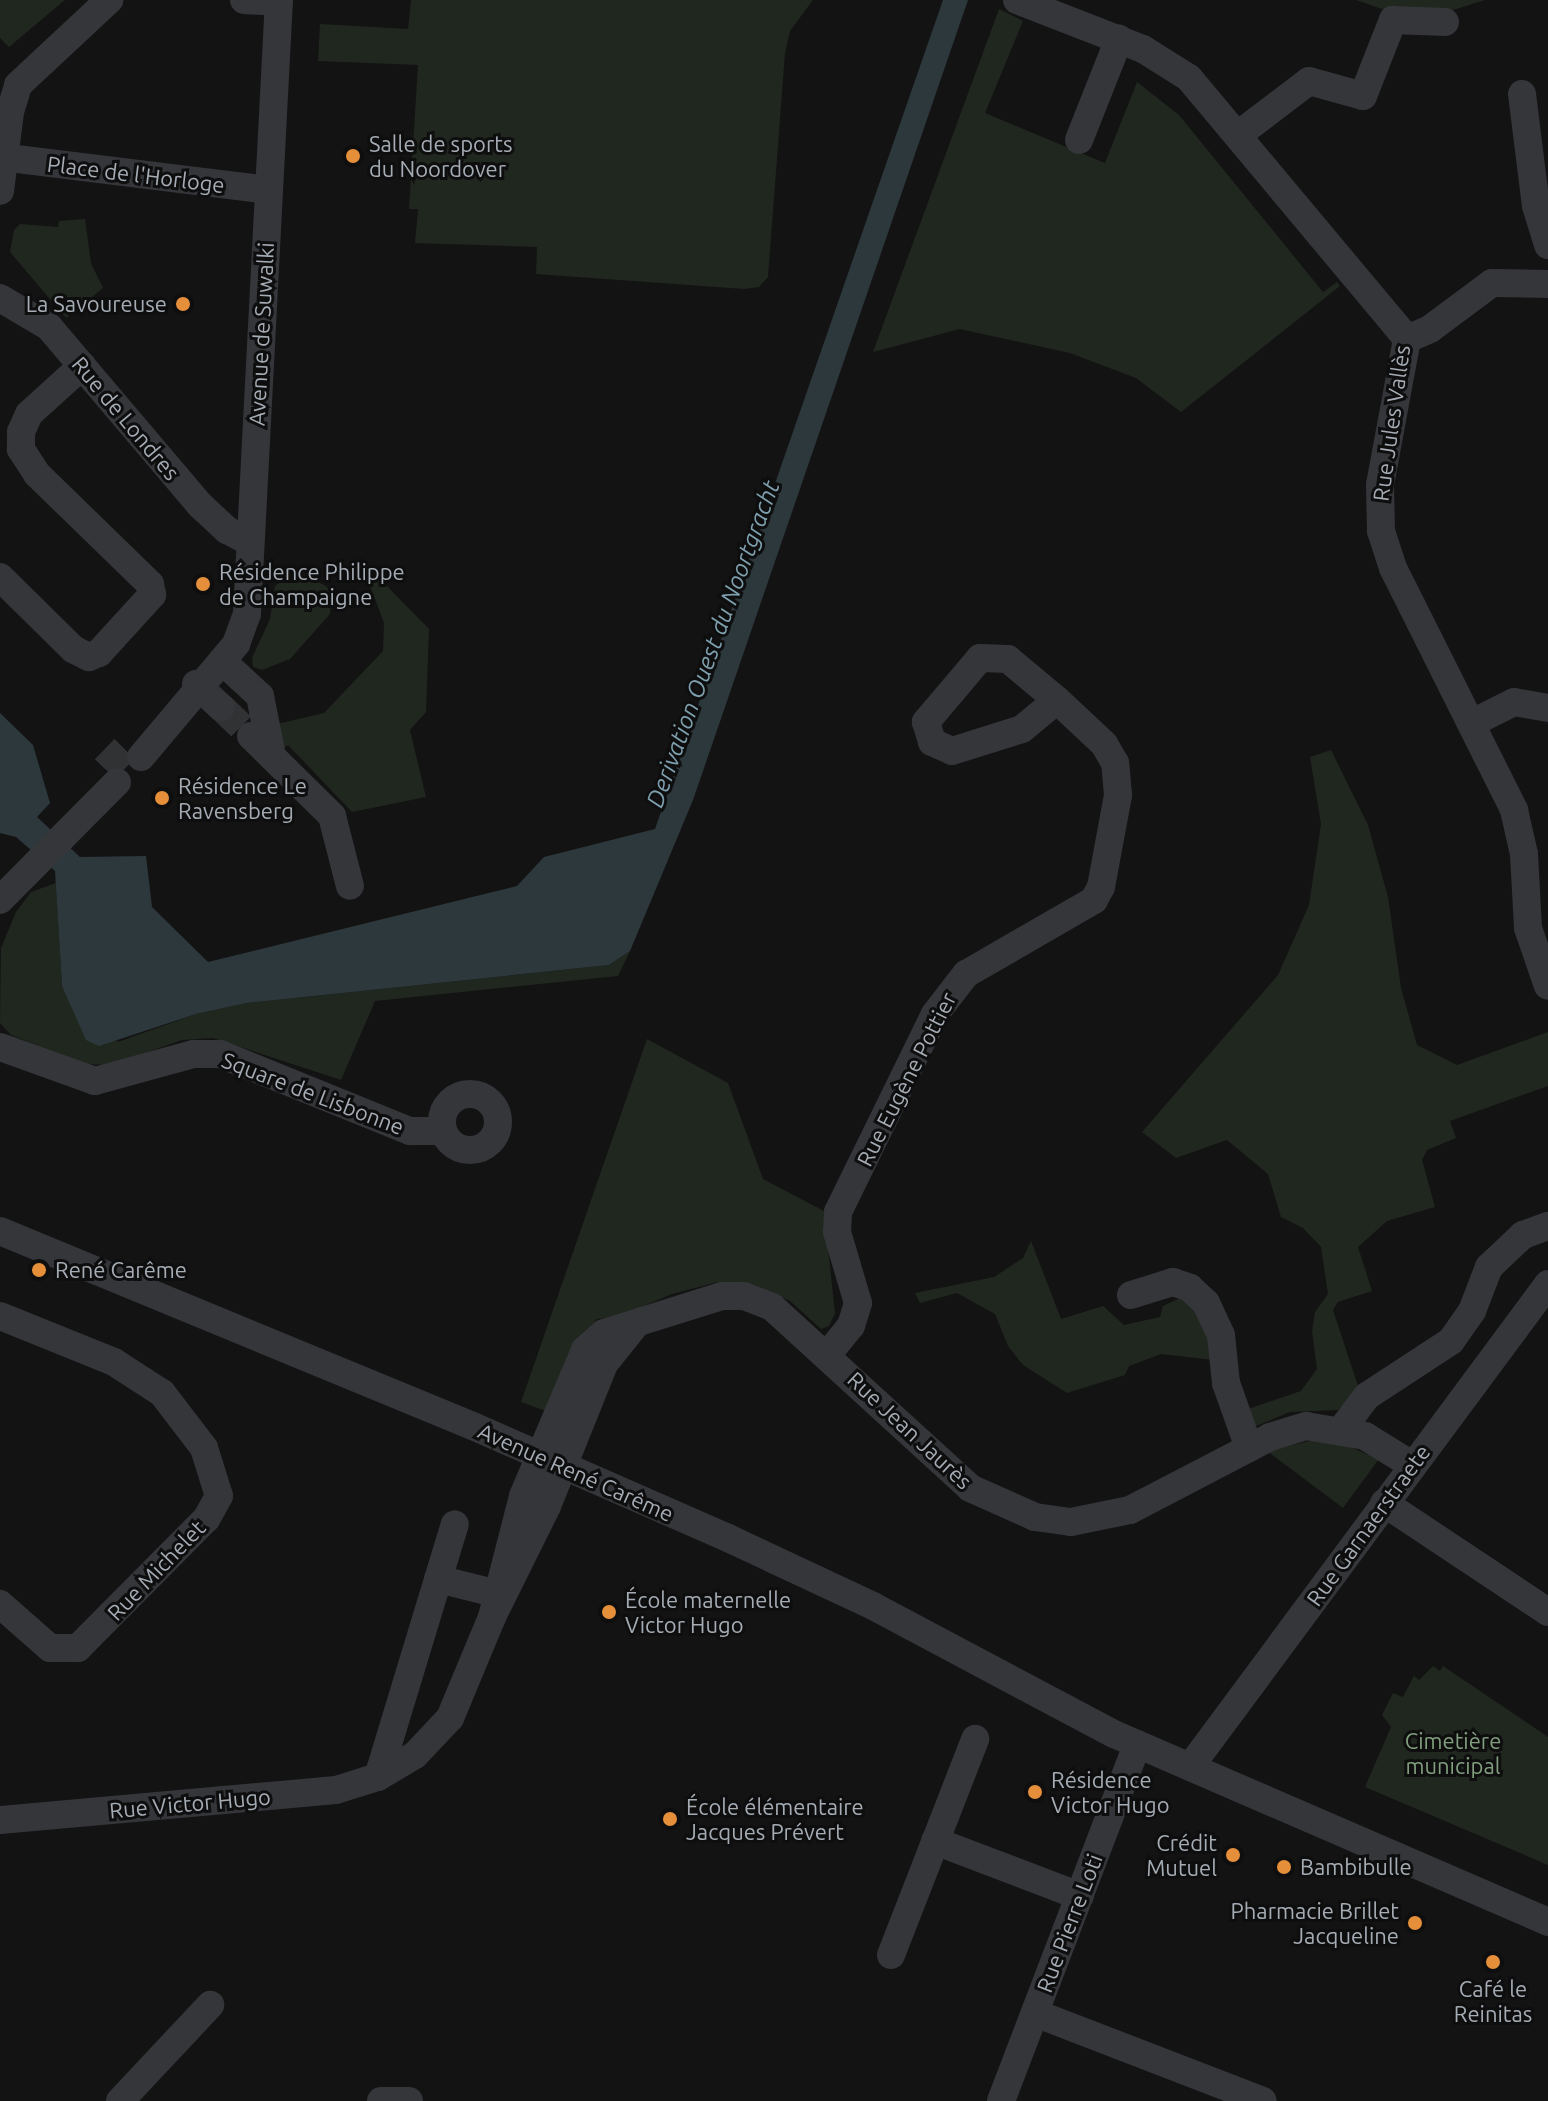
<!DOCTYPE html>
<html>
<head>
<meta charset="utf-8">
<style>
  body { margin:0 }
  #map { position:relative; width:1548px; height:2101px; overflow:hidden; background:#131314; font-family:Ubuntu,sans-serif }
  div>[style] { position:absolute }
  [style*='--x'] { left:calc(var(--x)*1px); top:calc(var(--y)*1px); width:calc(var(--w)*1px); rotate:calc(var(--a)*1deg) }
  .green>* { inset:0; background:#20271f }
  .water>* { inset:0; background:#2d383c }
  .minor-tunnel>* { height:28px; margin-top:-14px; transform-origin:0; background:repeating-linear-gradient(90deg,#303234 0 28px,transparent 0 42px) }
  .minor>* { height:28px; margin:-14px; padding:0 14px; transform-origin:14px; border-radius:14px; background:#343639 }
  .minor>.ring { margin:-14px; padding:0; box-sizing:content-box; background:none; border:28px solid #343639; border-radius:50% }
  .dots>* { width:22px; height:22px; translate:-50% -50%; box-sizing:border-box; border:4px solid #0e0e0f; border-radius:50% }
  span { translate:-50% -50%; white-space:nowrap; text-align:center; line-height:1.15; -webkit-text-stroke:6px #0e0e0f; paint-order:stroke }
  .poi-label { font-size:22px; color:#a5acb4 }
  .left { translate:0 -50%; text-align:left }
  .right { translate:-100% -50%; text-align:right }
  .street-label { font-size:22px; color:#a5acb4 }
  .park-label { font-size:22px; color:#819e7e }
  .water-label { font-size:24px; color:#7e9fad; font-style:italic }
</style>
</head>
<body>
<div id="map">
  <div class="green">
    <i style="clip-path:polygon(0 0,65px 0,9px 47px,0 38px)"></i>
    <i style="clip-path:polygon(411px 0,813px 0,790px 31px,785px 53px,768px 277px,759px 287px,744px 289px,536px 274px,537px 247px,415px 243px,418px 209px,409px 209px,418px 65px,318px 61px,320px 24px,408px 29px)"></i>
    <i style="clip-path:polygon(1356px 0,1485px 0,1450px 11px,1382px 9px)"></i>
    <i style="clip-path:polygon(999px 9px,1023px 21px,985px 113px,1105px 163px,1137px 82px,1179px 115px,1323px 292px,1337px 282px,1340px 286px,1181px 412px,1136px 378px,1070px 353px,960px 329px,873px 352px)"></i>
    <i style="clip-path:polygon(85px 219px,91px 263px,103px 288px,66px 318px,10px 252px,14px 230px,20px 224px,58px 227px,59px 221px)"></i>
    <i style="clip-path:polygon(295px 571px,326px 586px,332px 594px,330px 614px,290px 659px,262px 670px,253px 667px,252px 658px,270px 619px,275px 586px)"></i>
    <i style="clip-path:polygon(365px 572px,378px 577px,429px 629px,426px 712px,410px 730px,426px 797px,352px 812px,288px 745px,279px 751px,273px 725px,324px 713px,383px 651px,384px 623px)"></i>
    <i style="clip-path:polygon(1331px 750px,1368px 825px,1388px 897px,1401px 988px,1417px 1045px,1457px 1065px,1548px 1032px,1548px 1086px,1450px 1121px,1456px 1138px,1427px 1150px,1422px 1160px,1435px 1207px,1387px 1221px,1358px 1247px,1372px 1291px,1338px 1302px,1333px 1310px,1359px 1389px,1338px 1410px,1290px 1412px,1256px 1426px,1248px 1409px,1301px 1391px,1317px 1369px,1312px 1331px,1315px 1312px,1328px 1294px,1321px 1247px,1303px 1228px,1281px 1217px,1268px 1174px,1227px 1140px,1176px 1158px,1142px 1132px,1278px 975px,1309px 905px,1321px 824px,1310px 757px)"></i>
    <i style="clip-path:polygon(56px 883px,62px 986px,118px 1042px,196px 1014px,247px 1003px,609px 965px,630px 951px,618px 976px,375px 1001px,341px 1080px,213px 1038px,182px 1040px,111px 1065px,84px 1064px,11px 1035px,0 1023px,1px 948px,16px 912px,31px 892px)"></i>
    <i style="clip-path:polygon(647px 1039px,728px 1083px,763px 1179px,824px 1211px,835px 1313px,829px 1326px,821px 1329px,790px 1301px,755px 1285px,718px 1282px,672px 1294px,618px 1317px,597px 1319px,571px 1349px,546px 1411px,521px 1402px)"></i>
    <i style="clip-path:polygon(1031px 1241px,1061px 1319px,1103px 1306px,1124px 1325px,1160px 1317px,1163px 1306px,1182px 1297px,1201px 1314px,1214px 1360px,1161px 1354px,1129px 1366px,1125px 1375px,1067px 1393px,1023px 1365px,1008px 1346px,995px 1314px,957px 1293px,920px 1303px,915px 1293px,994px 1277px,1023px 1258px)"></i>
    <i style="clip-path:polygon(1326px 1437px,1379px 1459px,1343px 1508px,1267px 1451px)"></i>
    <i style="clip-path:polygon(1433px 1666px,1440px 1671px,1443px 1666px,1548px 1737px,1548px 1865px,1365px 1787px,1391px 1727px,1382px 1715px,1393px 1693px,1403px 1697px,1414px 1676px,1419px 1680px)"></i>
  </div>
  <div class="water">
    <i style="clip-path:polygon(943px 0,968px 0,693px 800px,630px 951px,609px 965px,247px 1003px,196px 1014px,99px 1046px,86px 1040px,62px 986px,55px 871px,16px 837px,0 833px,0 713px,33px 745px,50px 803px,37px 817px,80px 857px,146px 856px,152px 907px,208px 962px,517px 886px,544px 857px,655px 829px)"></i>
  </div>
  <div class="minor-tunnel">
    <i style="--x:221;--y:707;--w:42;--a:44"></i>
    <i style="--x:105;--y:769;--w:33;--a:-46"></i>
  </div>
  <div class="minor">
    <i style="--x:244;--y:0;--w:35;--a:3"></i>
    <i style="--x:1017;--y:0;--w:135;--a:21.3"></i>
    <i style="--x:1143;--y:49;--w:54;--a:32.2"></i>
    <i style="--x:1189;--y:78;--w:340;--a:50.1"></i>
    <i style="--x:1522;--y:94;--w:113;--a:82.9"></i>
    <i style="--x:1536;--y:206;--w:41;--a:72.9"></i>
    <i style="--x:1238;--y:135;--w:89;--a:-37.3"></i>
    <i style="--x:1309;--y:81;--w:56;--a:15.5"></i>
    <i style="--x:1363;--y:96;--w:82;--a:-68.5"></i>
    <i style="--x:1393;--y:20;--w:52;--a:2.2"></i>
    <i style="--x:1079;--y:140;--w:109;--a:-68.4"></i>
    <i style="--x:0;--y:157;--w:271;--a:7"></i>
    <i style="--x:0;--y:191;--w:80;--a:-82.8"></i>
    <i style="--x:10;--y:112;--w:28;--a:-73"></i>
    <i style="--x:18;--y:85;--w:125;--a:-43"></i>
    <i style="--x:0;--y:298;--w:57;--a:30.6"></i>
    <i style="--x:49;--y:327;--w:233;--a:49.7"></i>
    <i style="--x:200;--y:505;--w:37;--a:43"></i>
    <i style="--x:227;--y:530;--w:26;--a:28"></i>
    <i style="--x:1407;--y:339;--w:148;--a:100.5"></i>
    <i style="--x:1380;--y:485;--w:46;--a:88.8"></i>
    <i style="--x:1381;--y:531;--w:39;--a:72"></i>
    <i style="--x:1393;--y:568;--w:271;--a:63.4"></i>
    <i style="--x:1514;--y:810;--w:45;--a:77.2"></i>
    <i style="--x:1524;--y:854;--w:74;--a:86.9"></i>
    <i style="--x:1528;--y:928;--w:61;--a:71"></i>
    <i style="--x:1407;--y:339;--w:25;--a:-23"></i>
    <i style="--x:1430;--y:329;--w:77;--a:-36.6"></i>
    <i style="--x:1492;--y:283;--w:56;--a:1"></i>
    <i style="--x:0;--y:577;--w:103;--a:44.6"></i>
    <i style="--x:73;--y:649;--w:18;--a:27"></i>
    <i style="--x:89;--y:657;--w:11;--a:-22"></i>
    <i style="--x:99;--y:653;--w:79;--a:-47.6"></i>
    <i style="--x:152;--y:595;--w:11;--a:-100"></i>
    <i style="--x:150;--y:584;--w:158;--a:-135.8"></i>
    <i style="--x:37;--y:474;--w:30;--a:-123"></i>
    <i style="--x:21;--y:449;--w:17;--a:-90"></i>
    <i style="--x:21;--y:432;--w:20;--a:-66"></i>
    <i style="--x:29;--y:414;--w:72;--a:-42.2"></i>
    <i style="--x:222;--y:661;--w:52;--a:42.6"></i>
    <i style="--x:260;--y:696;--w:61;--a:78.7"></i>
    <i style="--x:196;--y:684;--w:34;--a:43"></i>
    <i style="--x:1472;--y:723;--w:47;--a:-26.6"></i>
    <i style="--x:1514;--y:702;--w:35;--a:10"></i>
    <i style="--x:251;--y:736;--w:114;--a:44.6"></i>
    <i style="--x:332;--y:816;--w:72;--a:75.6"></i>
    <i style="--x:141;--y:757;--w:148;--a:-49.9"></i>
    <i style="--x:236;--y:644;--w:32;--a:-70"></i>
    <i style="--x:247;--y:614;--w:615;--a:-87.02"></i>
    <i style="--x:0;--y:900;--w:166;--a:-45.2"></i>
    <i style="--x:0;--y:1047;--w:101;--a:19.7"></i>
    <i style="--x:95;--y:1081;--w:103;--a:-15.3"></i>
    <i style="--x:194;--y:1054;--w:26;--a:0"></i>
    <i style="--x:220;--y:1054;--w:205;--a:22.1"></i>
    <i style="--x:410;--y:1131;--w:33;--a:0"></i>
    <i class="ring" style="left:442px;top:1094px;width:28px;height:28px"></i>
    <i style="--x:0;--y:1231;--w:514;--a:22.42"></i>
    <i style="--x:475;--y:1427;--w:276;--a:23.7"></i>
    <i style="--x:728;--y:1538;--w:160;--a:25.1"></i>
    <i style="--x:873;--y:1606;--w:273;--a:28"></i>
    <i style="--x:1114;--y:1734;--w:473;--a:23.4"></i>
    <i style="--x:1131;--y:1295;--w:44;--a:-17.2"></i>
    <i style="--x:1173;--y:1282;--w:18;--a:19"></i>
    <i style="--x:1190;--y:1288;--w:22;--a:43"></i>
    <i style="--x:1206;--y:1303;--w:35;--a:65"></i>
    <i style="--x:1221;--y:1335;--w:48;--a:84.1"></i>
    <i style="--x:1226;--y:1383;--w:69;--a:70.5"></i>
    <i style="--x:0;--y:1316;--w:123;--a:22"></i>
    <i style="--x:114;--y:1362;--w:57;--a:32.9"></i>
    <i style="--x:162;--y:1393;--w:69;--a:52.6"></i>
    <i style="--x:204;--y:1448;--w:50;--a:72.6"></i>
    <i style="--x:219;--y:1496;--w:26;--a:119"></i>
    <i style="--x:206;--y:1519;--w:182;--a:134.8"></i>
    <i style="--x:78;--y:1648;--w:28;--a:180"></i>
    <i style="--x:50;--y:1648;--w:67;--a:-138.7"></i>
    <i style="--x:828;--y:1354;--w:36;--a:-51"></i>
    <i style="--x:851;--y:1326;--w:24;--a:-73"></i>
    <i style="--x:858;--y:1303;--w:74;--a:-106.5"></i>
    <i style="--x:837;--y:1232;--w:20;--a:-87"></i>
    <i style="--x:838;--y:1212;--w:220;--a:-63.9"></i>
    <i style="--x:935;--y:1014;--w:51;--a:-52.2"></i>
    <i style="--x:966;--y:974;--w:148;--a:-30"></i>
    <i style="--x:1094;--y:900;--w:15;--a:-62"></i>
    <i style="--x:1101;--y:887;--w:94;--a:-79.5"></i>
    <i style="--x:1118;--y:795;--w:32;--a:-95"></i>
    <i style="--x:1115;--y:763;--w:22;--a:-120"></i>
    <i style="--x:1104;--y:744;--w:64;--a:-136.9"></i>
    <i style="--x:1057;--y:700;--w:64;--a:-140.1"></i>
    <i style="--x:1008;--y:659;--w:28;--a:-178"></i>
    <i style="--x:980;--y:658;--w:84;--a:130.2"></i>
    <i style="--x:926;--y:722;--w:21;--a:73"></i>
    <i style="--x:932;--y:742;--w:22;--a:24"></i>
    <i style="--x:952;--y:751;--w:73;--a:-17.4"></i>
    <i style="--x:1022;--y:729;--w:45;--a:-39.6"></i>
    <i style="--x:1342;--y:1429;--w:41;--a:-52.9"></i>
    <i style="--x:1367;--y:1396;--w:100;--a:-33.2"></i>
    <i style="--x:1451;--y:1341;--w:37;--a:-55"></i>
    <i style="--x:1472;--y:1311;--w:47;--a:-68.9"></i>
    <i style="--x:1489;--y:1267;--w:47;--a:-43.3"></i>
    <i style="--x:1523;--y:1235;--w:27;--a:-20"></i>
    <i style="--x:1384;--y:1503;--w:197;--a:33.6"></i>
    <i style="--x:438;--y:1579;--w:62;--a:14"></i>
    <i style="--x:492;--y:1617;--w:125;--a:-75.6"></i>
    <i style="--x:523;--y:1496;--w:159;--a:-67"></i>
    <i style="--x:585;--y:1350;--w:25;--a:-42"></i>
    <i style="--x:604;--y:1333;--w:124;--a:-17.4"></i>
    <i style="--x:722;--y:1296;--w:22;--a:0"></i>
    <i style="--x:744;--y:1296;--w:30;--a:21"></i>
    <i style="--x:772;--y:1307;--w:268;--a:42.4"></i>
    <i style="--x:970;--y:1488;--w:71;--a:24"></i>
    <i style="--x:1035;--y:1517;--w:36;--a:8"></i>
    <i style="--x:1071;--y:1522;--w:60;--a:-11.5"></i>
    <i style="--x:1130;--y:1510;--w:158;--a:-27.5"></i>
    <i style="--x:1270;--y:1437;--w:38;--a:-17"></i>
    <i style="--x:1306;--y:1426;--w:60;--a:9.6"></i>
    <i style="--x:1365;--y:1436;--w:55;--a:31.7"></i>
    <i style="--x:1190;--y:1767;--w:601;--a:-53.45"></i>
    <i style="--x:378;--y:1777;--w:264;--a:-73.1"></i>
    <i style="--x:0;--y:1820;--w:337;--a:-5.1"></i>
    <i style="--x:336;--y:1790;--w:44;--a:-17.2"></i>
    <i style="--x:378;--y:1777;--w:43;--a:-30.7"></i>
    <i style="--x:415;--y:1755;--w:51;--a:-46.6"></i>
    <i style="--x:450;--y:1718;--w:109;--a:-67.4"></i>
    <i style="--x:492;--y:1617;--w:124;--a:-63.6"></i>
    <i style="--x:547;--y:1506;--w:153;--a:-68.1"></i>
    <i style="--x:604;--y:1364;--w:51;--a:-51.3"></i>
    <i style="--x:935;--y:1841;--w:155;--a:20.8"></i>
    <i style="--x:891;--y:1955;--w:232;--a:-68.7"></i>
    <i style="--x:1035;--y:2013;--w:244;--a:21.1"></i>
    <i style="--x:120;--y:2101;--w:132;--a:-46.8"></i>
    <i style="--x:381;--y:2101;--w:28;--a:0"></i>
    <i style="--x:1001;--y:2101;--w:382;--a:-69.1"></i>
  </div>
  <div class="dots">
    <i style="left:353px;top:156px;background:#e58f3b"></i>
    <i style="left:183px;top:304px;background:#e58f3b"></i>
    <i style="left:203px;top:584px;background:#e58f3b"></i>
    <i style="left:162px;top:798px;background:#e58f3b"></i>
    <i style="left:39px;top:1270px;background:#e58f3b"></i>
    <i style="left:609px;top:1612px;background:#e58f3b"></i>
    <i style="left:1035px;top:1792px;background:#e58f3b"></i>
    <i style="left:670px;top:1819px;background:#e58f3b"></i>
    <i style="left:1233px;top:1855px;background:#e58f3b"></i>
    <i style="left:1284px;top:1867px;background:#e58f3b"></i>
    <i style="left:1415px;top:1923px;background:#e58f3b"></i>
    <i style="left:1493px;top:1962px;background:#e58f3b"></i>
  </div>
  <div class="poi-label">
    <span class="left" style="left:369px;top:156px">Salle de sports<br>du Noordover</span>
    <span class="right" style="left:167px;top:304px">La Savoureuse</span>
    <span class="left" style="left:219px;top:584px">Résidence Philippe<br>de Champaigne</span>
    <span class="left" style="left:178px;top:798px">Résidence Le<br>Ravensberg</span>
    <span class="left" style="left:55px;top:1270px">René Carême</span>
    <span class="left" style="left:625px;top:1612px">École maternelle<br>Victor Hugo</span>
    <span class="left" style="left:1051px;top:1792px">Résidence<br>Victor Hugo</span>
    <span class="left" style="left:686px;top:1819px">École élémentaire<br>Jacques Prévert</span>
    <span class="right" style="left:1217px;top:1855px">Crédit<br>Mutuel</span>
    <span class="left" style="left:1300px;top:1867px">Bambibulle</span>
    <span class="right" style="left:1399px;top:1923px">Pharmacie Brillet<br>Jacqueline</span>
    <span style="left:1493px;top:2001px">Café le<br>Reinitas</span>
  </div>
  <div class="street-label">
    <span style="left:136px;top:174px;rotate:7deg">Place de l'Horloge</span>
    <span style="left:261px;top:334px;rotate:-87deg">Avenue de Suwalki</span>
    <span style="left:126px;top:418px;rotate:50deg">Rue de Londres</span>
    <span style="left:1391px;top:423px;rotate:-82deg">Rue Jules Vallès</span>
    <span style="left:906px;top:1079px;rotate:-63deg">Rue Eugène Pottier</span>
    <span style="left:313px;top:1093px;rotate:21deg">Square de Lisbonne</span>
    <span style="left:910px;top:1430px;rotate:43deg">Rue Jean Jaurès</span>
    <span style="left:576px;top:1472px;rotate:24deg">Avenue René Carême</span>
    <span style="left:1368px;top:1525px;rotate:-54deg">Rue Garnaerstraete</span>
    <span style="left:156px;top:1570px;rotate:-46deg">Rue Michelet</span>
    <span style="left:190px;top:1803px;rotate:-5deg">Rue Victor Hugo</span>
    <span style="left:1069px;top:1923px;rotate:-69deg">Rue Pierre Loti</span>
  </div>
  <div class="park-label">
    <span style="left:1453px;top:1753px">Cimetière<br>municipal</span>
  </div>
  <div class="water-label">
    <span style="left:713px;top:644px;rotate:-70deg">Derivation Ouest du Noortgracht</span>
  </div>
</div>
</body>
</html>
